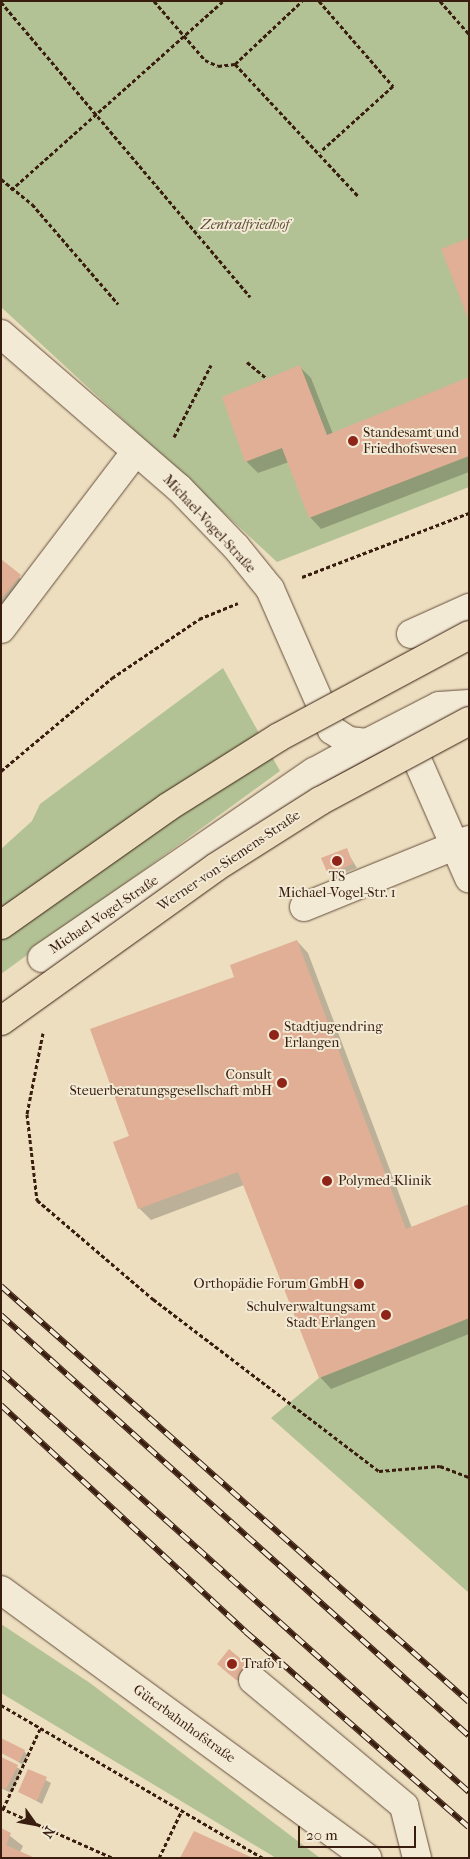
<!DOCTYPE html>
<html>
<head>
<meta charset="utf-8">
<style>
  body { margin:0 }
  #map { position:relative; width:470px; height:1859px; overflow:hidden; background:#ecdebf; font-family:"IM FELL French Canon",serif }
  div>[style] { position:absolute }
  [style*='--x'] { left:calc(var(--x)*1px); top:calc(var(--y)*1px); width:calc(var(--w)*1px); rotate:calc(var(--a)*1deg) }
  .green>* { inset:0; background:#b3c295 }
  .shadow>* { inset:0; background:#0003 }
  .building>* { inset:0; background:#e0af95 }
  .path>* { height:3px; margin-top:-1.5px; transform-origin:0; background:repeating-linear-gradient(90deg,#391e10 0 4px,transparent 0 6.5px) }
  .roads { filter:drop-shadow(0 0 1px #664e3c) drop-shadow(0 0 1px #664e3c) }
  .minor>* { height:28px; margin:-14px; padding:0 14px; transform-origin:14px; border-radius:14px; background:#f3ead5 }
  .rail>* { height:5.5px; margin-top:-2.75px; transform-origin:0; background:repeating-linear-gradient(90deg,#f3ead5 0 11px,#391e10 0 22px); box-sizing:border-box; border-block:1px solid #391e10 }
  .bridges { filter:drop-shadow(0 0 1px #391e10) drop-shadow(0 0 1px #391e10) }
  .major-bridge>* { height:28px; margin:-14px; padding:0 14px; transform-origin:14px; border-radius:14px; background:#ecdebf }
  .dots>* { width:14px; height:14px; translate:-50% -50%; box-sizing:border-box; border:2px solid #f3ead5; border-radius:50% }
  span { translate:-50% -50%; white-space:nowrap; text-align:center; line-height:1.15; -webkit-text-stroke:4px #f3ead5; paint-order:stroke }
  .park-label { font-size:14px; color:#5e4f38; font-style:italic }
  .poi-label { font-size:14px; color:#391e10 }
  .left { translate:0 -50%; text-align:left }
  .right { translate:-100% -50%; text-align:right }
  .street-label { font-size:14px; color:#391e10 }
  .frame { position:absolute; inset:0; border:2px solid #391e10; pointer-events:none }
  .north { position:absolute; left:10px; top:1799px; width:50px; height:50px; -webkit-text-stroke:4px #f3ead5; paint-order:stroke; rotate:122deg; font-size:14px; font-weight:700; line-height:20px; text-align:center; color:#391e10 }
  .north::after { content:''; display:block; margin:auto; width:18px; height:22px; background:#391e10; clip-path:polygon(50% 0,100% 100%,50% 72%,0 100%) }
  .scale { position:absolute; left:298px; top:1826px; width:118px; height:22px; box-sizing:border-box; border:2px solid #391e10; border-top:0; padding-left:6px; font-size:15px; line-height:18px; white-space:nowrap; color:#391e10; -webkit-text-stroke:4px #f3ead5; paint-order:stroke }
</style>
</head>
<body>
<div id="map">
  <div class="green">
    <i style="clip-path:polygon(1px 1px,469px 1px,469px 487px,277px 562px,1px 307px)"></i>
    <i style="clip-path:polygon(223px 668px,280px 771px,1px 974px,1px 849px,32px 821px,40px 804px)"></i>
    <i style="clip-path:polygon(469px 1318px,469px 1593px,271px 1418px,319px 1378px)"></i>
    <i style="clip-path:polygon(1px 1624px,90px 1683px,320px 1858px,276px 1858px,1px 1693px)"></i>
  </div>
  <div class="shadow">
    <i style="clip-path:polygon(300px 367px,311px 378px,333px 434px,469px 378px,469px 472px,321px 529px,310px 517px,289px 462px,258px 473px,247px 462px,224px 398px)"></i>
    <i style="clip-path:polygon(1px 561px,30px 587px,1px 621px)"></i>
    <i style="clip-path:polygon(346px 850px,357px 868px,333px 877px,329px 873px)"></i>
    <i style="clip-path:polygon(297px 941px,308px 953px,412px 1228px,469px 1206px,469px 1334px,331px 1389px,320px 1377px,244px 1185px,151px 1220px,139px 1208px,131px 1137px,236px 977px)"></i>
    <i style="clip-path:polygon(247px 1666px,251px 1670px,241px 1683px,222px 1668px)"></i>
    <i style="clip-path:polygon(1px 1751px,24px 1751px,28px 1756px,23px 1765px)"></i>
    <i style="clip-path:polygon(1px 1759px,22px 1770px,11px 1793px,1px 1788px)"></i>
    <i style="clip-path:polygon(29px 1771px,51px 1783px,42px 1804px,20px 1792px)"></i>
    <i style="clip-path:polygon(1px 1829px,23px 1846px,20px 1852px,1px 1858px)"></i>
  </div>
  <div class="building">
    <i style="clip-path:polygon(469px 238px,469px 321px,441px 249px)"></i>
    <i style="clip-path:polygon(300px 365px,327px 435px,469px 377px,469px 456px,309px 518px,282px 448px,245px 462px,222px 397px)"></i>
    <i style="clip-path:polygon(1px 559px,21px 575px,1px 599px)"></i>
    <i style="clip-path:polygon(347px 848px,353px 864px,328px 874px,321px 858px)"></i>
    <i style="clip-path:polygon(297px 940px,406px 1229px,469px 1204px,469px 1318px,319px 1378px,238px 1172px,138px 1209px,113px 1142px,129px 1136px,90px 1029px,234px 977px,230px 965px)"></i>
    <i style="clip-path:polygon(229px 1649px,248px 1665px,236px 1680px,217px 1664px)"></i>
    <i style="clip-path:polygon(1px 1738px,25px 1750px,19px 1762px,1px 1753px)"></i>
    <i style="clip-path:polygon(1px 1757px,18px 1765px,6px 1789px,1px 1787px)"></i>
    <i style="clip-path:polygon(28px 1769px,47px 1777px,37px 1801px,18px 1792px)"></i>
    <i style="clip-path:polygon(1px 1828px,11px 1833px,6px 1845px,35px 1858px,1px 1858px)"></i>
    <i style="clip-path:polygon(194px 1831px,253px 1858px,180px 1858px)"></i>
  </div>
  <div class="path">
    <i style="--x:154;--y:1;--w:78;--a:49.2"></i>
    <i style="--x:205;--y:60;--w:14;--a:25"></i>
    <i style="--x:218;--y:66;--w:17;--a:-7"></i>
    <i style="--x:235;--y:64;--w:180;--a:47"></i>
    <i style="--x:319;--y:1;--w:113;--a:49"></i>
    <i style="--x:393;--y:86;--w:98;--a:137.9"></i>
    <i style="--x:440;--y:1;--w:44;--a:48.7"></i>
    <i style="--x:1;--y:2;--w:386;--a:49.8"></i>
    <i style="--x:235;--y:64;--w:92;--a:-43.2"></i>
    <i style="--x:1;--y:179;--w:40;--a:39"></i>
    <i style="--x:32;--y:204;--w:132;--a:49.3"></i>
    <i style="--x:11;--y:190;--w:284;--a:-41.7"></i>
    <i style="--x:247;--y:362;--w:26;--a:40"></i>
    <i style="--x:174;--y:437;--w:81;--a:-62.8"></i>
    <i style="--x:302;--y:577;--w:179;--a:-21"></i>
    <i style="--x:1;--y:771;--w:145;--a:-40"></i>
    <i style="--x:112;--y:678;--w:105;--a:-34.1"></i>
    <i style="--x:199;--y:619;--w:42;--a:-22.3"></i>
    <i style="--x:43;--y:1033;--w:83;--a:101.2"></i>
    <i style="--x:27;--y:1114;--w:87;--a:83.4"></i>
    <i style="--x:37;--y:1200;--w:153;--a:40.5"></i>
    <i style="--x:153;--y:1299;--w:284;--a:37.3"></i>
    <i style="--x:379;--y:1471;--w:61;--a:-4.7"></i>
    <i style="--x:440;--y:1466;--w:31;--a:21"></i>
    <i style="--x:1;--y:1705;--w:303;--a:30.3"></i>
    <i style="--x:1;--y:1808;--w:123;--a:24.1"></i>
    <i style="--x:3;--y:1809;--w:88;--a:-65.2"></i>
    <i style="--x:159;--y:1858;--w:51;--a:-64.4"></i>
  </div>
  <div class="roads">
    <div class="minor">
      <i style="--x:1;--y:334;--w:235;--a:40.9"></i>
      <i style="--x:179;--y:488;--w:82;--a:46"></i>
      <i style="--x:236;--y:547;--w:54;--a:51"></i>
      <i style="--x:270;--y:589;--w:154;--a:66.3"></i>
      <i style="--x:332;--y:730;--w:20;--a:33"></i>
      <i style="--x:349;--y:741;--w:18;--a:6"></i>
      <i style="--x:367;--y:743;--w:81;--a:-27.2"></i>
      <i style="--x:439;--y:706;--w:30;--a:-4"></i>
      <i style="--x:1;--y:629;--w:223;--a:-52.8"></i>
      <i style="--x:411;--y:634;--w:64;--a:-24.1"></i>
      <i style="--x:404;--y:730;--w:162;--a:66.3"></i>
      <i style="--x:304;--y:907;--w:178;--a:-22.1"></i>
      <i style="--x:42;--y:958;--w:330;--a:-34.4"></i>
      <i style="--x:314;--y:772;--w:60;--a:-28.7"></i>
      <i style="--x:1;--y:1590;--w:454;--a:36.2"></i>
      <i style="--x:253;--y:1680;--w:197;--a:39.8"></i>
      <i style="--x:404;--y:1806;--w:54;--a:76"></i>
    </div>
  </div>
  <div class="rail">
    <i style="--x:1;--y:1286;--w:626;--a:41.63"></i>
    <i style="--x:1;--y:1315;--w:629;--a:41.97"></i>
    <i style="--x:1;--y:1372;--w:629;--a:41.91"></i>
    <i style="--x:1;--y:1405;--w:334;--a:42.8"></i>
    <i style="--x:246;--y:1632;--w:296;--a:41.2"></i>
  </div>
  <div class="bridges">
    <div class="major-bridge">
      <i style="--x:1;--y:925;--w:204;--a:-35.2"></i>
      <i style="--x:168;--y:807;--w:131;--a:-32.2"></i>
      <i style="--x:279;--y:737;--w:216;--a:-28.2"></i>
      <i style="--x:1;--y:1021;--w:264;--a:-35.6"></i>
      <i style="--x:216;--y:867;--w:123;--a:-32.4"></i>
      <i style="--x:320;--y:801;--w:169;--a:-28.2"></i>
    </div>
  </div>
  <div class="dots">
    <i style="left:353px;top:441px;background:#8f2418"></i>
    <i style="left:337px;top:861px;background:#8f2418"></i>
    <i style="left:274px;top:1035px;background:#8f2418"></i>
    <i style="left:282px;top:1083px;background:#8f2418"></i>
    <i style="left:327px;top:1181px;background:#8f2418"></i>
    <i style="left:359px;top:1284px;background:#8f2418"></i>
    <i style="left:386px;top:1315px;background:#8f2418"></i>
    <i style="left:232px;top:1664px;background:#8f2418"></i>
  </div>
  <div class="park-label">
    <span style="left:245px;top:225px">Zentralfriedhof</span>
  </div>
  <div class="poi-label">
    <span class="left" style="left:363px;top:441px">Standesamt und<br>Friedhofswesen</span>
    <span style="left:337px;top:885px">TS<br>Michael-Vogel-Str. 1</span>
    <span class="left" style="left:284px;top:1035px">Stadtjugendring<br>Erlangen</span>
    <span class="right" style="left:272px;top:1083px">Consult<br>Steuerberatungsgesellschaft mbH</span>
    <span class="left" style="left:338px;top:1181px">Polymed-Klinik</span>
    <span class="right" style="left:349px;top:1284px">Orthopädie Forum GmbH</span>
    <span class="right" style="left:376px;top:1315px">Schulverwaltungsamt<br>Stadt Erlangen</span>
    <span class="left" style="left:242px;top:1664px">Trafo 1</span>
  </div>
  <div class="street-label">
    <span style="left:209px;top:524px;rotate:47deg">Michael-Vogel-Straße</span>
    <span style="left:229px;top:861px;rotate:-34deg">Werner-von-Siemens-Straße</span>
    <span style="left:104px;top:915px;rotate:-34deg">Michael-Vogel-Straße</span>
    <span style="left:184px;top:1724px;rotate:36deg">Güterbahnhofstraße</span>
  </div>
  <div class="frame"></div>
  <div class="north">N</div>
  <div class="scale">20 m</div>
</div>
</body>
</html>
